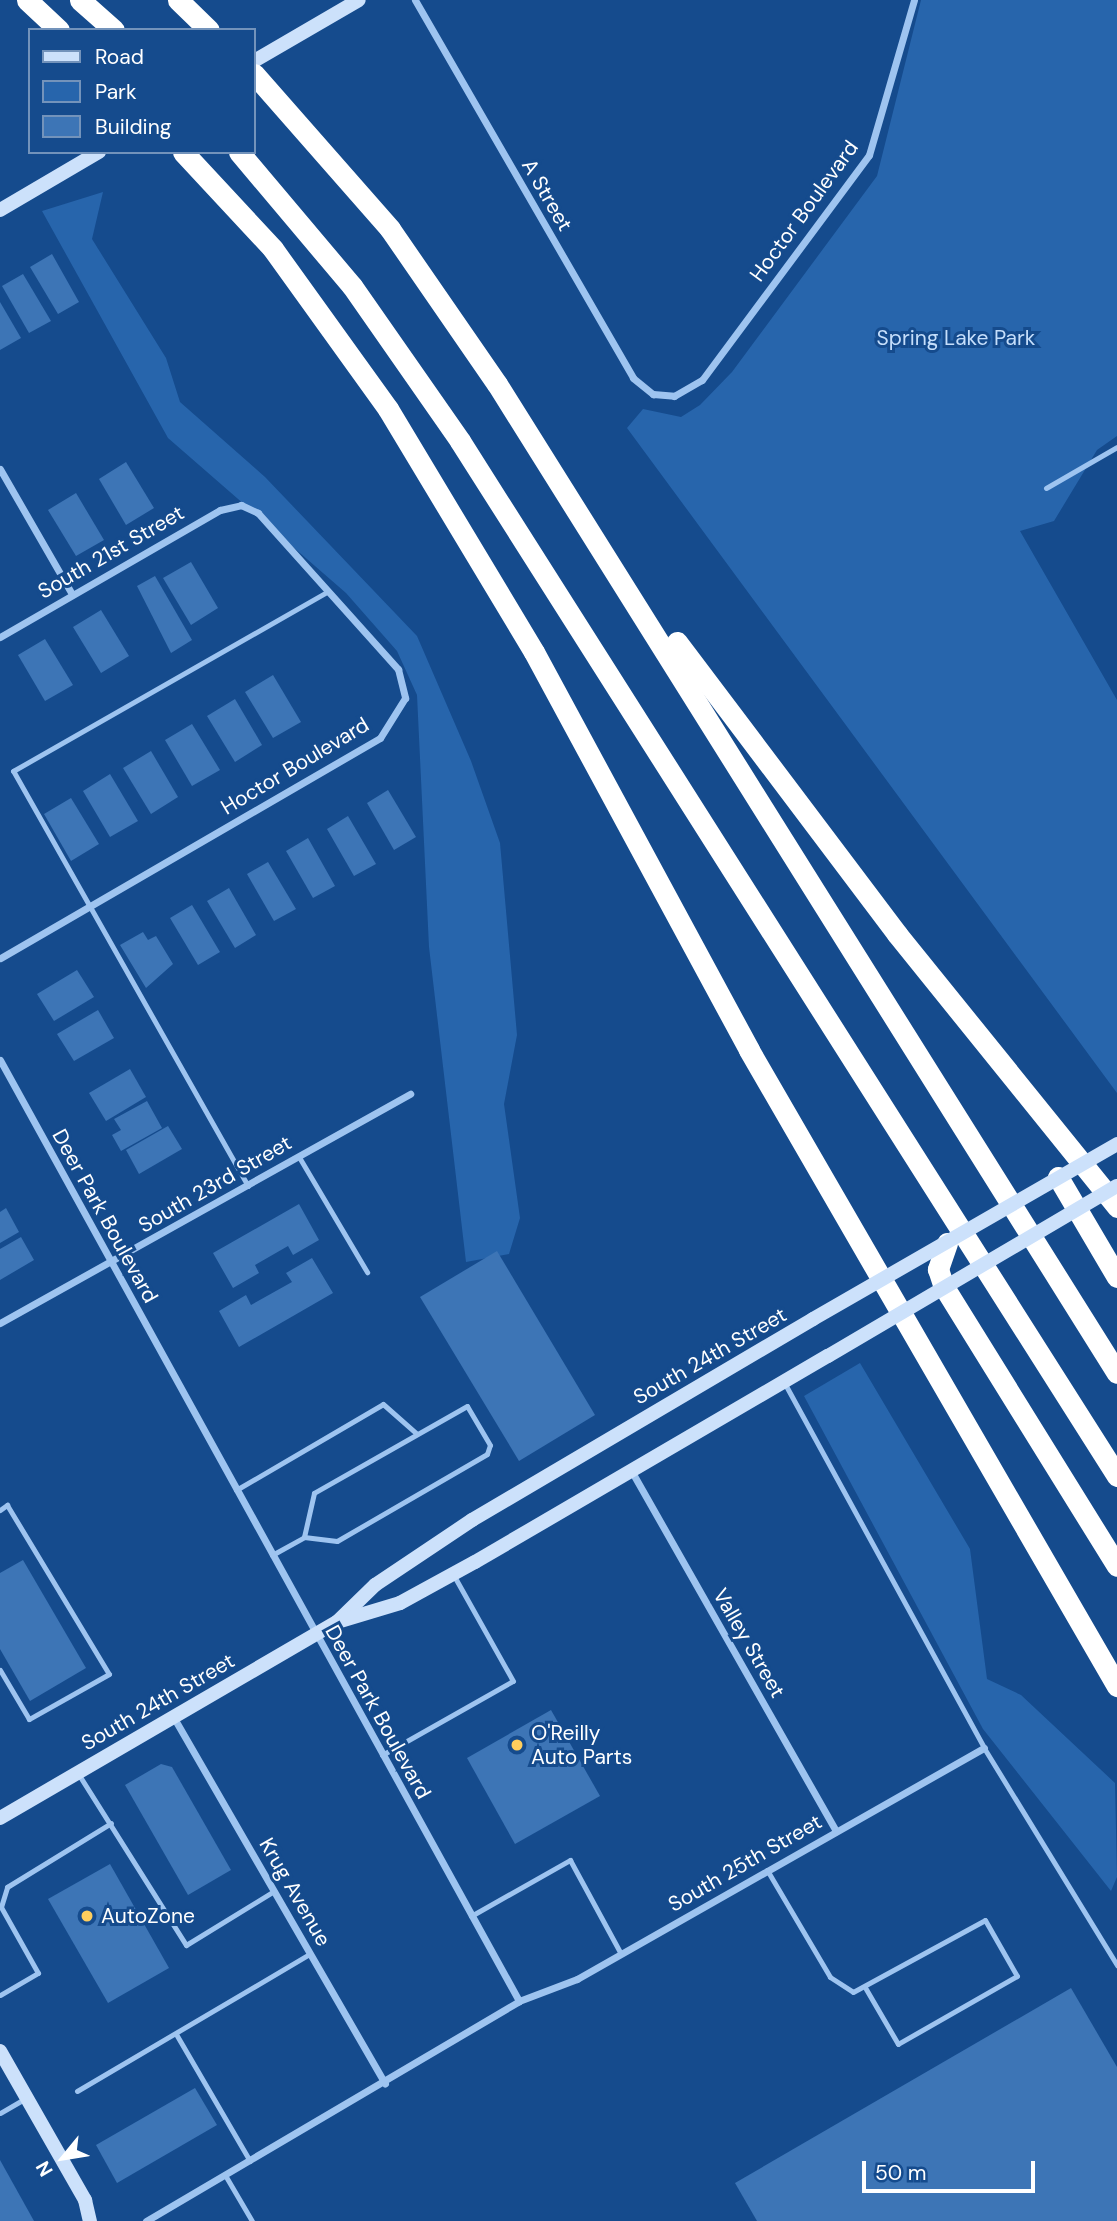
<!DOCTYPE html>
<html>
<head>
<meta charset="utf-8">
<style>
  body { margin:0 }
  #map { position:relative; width:1117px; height:2221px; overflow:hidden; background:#154b8d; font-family:"DM Sans",sans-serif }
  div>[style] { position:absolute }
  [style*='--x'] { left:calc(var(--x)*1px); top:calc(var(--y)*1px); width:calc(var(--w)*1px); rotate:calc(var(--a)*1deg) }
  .green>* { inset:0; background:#2765ac }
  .building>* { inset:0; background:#3d75b6 }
  .lane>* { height:5px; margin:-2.5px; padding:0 2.5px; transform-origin:2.5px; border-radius:2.5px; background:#9ec4f0 }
  .street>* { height:7px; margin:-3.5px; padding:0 3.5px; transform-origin:3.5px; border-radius:3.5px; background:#9ec4f0 }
  .secondary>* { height:14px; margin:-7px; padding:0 7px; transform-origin:7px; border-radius:7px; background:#cce1fb }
  .highway>* { height:21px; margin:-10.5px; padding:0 10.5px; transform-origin:10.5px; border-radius:10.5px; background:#fff }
  .secondary-bridge>* { height:14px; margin:-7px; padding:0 7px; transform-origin:7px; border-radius:7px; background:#cce1fb }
  .dots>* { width:19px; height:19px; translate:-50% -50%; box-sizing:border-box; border:4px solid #154b8d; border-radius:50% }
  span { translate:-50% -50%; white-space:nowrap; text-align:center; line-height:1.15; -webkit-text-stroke:6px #154b8d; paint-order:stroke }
  .street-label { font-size:21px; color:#fff }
  .park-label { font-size:21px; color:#c5defb }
  .poi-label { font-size:21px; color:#fff }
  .left { translate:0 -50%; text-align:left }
  .legend { position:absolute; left:28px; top:28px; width:228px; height:126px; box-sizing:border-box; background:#154b8d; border:2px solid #7393bb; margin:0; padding:9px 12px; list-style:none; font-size:21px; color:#fff }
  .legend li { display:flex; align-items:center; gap:14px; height:35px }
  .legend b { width:35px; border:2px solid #7393bb }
  .north { position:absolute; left:28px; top:2123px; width:70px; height:70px; -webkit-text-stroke:5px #154b8d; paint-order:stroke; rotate:240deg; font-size:19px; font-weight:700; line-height:28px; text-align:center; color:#fff }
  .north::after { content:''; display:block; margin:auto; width:24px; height:32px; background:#fff; clip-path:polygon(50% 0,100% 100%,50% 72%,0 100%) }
  .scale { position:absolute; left:862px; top:2161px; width:173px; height:32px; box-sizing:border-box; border:4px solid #fff; border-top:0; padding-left:9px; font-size:21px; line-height:24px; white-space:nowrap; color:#fff; -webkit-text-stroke:5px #154b8d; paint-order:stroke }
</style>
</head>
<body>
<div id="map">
  <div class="green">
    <i style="clip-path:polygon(921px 0,1117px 0,1117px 436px,1097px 450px,1054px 521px,1020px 531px,1117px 700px,1117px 1093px,627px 428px,643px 409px,681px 417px,700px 405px,732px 372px,877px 176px)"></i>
    <i style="clip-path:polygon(103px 192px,92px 239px,166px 358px,180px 402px,265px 477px,417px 636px,471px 761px,500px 843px,517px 1035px,504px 1104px,520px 1218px,509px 1254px,466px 1262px,429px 947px,417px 695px,397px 651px,346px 593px,168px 438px,42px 211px)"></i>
    <i style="clip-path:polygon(860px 1363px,970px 1549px,987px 1679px,1021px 1695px,1115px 1783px,1117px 1877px,1111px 1891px,983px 1729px,804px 1396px)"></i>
  </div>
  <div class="building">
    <i style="clip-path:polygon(52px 254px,79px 302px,58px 314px,30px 267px)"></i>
    <i style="clip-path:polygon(23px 274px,51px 321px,29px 333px,2px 286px)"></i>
    <i style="clip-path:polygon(0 302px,21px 338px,0 350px)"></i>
    <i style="clip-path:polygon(126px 462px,154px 508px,126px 525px,99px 479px)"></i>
    <i style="clip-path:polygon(76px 493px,104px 540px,76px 556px,48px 510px)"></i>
    <i style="clip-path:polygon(191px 562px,218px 608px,191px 625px,163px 578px)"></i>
    <i style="clip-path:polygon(155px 576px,192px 640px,171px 653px,137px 586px)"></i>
    <i style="clip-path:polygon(101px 610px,129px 656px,101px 673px,73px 627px)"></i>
    <i style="clip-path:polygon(45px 639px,73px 685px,45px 701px,18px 655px)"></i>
    <i style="clip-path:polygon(273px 675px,301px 722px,273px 738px,245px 692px)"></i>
    <i style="clip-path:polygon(235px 699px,262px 745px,235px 762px,207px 716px)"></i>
    <i style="clip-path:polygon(192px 724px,220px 770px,192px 786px,165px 740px)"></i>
    <i style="clip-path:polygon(151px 751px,178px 797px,151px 814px,123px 768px)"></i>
    <i style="clip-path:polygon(110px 774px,138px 821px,110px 837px,83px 791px)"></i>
    <i style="clip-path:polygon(388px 790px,416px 837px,394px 850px,367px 803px)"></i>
    <i style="clip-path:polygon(71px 798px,99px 844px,71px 861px,44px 814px)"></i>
    <i style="clip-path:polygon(348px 816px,376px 864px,354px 876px,327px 829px)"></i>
    <i style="clip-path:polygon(308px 838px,335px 886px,313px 898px,286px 851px)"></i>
    <i style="clip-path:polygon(268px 862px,296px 909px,274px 921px,247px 874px)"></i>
    <i style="clip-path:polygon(229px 888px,256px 935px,235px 948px,207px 901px)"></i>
    <i style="clip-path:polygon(192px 905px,220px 952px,198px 965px,170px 918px)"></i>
    <i style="clip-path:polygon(143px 932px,148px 940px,156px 936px,173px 964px,146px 988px,120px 945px)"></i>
    <i style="clip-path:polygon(77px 970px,94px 997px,54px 1021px,37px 994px)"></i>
    <i style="clip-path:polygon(98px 1010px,114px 1038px,74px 1061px,57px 1034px)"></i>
    <i style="clip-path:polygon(130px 1069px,146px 1097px,106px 1121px,89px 1093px)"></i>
    <i style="clip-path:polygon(147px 1101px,162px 1128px,121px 1151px,112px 1135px,121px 1130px,114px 1119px)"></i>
    <i style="clip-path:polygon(168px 1126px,182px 1149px,139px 1174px,126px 1150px)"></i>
    <i style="clip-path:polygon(299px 1204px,319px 1240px,293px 1255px,288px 1246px,255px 1265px,259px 1273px,233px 1288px,213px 1253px)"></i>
    <i style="clip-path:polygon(6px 1208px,19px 1232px,0 1243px,0 1212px)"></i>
    <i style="clip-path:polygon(21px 1237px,34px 1260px,0 1280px,0 1249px)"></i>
    <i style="clip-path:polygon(497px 1251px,595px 1415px,519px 1461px,420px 1297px)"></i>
    <i style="clip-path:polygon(312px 1258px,333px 1293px,239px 1347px,219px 1311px,246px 1295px,251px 1305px,292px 1282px,286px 1273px)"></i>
    <i style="clip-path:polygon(23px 1560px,86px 1668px,30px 1701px,0 1649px,0 1573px)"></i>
    <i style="clip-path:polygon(551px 1710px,600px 1796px,515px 1844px,467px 1758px)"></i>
    <i style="clip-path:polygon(161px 1764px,172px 1767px,231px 1870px,188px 1895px,125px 1785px)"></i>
    <i style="clip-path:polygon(110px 1864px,169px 1968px,108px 2003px,48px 1899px)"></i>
    <i style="clip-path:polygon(1071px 1988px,1117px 2067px,1117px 2221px,757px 2221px,735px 2183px)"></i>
    <i style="clip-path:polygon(195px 2088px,217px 2125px,117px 2183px,96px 2145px)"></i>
    <i style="clip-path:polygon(0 2160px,34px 2221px,0 2221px)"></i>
  </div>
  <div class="lane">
    <i style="--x:1046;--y:488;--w:82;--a:-30"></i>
    <i style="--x:299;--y:1157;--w:134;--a:59.4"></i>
    <i style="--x:248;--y:1186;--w:477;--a:-119.5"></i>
    <i style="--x:13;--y:771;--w:363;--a:-29.7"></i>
    <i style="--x:785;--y:1384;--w:415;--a:61.3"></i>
    <i style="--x:984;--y:1748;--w:255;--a:58.5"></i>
    <i style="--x:236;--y:1490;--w:170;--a:-30.3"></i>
    <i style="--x:383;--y:1404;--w:44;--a:41.3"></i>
    <i style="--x:0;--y:1510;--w:9;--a:-36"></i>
    <i style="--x:7;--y:1505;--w:197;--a:58.9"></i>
    <i style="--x:109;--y:1674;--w:92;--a:150.6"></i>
    <i style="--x:29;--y:1719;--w:57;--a:-120.6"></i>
    <i style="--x:272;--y:1555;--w:37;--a:-29"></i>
    <i style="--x:304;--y:1537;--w:33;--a:7"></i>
    <i style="--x:337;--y:1541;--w:173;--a:-30.1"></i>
    <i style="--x:487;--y:1454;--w:9;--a:-72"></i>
    <i style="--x:490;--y:1445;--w:45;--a:-120.5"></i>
    <i style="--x:467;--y:1406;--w:176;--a:150.4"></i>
    <i style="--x:314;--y:1493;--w:45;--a:102.8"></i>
    <i style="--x:382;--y:1755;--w:150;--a:-29.5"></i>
    <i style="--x:513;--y:1681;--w:123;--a:-119.3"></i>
    <i style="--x:79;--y:1775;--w:201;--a:57.8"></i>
    <i style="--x:186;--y:1945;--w:103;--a:-31.5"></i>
    <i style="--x:767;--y:1870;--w:124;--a:59.5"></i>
    <i style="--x:830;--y:1977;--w:27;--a:33"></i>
    <i style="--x:853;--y:1992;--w:150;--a:-28.6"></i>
    <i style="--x:985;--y:1920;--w:64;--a:60.3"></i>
    <i style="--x:1017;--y:1976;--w:137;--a:150.3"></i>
    <i style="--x:898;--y:2044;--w:64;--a:-120.2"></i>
    <i style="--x:471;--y:1916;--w:114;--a:-29.5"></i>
    <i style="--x:570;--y:1860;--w:107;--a:61.5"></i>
    <i style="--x:0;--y:1995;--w:44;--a:-30.1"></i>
    <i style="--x:38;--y:1973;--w:76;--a:-119.3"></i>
    <i style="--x:1;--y:1907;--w:21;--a:-73"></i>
    <i style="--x:7;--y:1887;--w:122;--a:-31.6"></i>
    <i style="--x:176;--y:2034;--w:147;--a:59.8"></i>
    <i style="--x:77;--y:2091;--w:270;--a:-30.5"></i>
    <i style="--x:0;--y:2113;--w:28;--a:-30"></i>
    <i style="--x:225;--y:2175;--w:53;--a:59.6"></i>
  </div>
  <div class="street">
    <i style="--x:415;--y:0;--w:436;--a:60"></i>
    <i style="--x:633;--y:378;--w:26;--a:39"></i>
    <i style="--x:653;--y:394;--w:21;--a:5"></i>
    <i style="--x:674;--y:396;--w:32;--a:-30"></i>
    <i style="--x:702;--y:380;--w:280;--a:-53.4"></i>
    <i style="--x:869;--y:155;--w:161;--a:-73.8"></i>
    <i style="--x:0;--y:469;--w:144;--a:60.1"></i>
    <i style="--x:0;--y:637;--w:254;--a:-30"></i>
    <i style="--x:220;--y:510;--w:22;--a:-13"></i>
    <i style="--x:241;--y:505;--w:19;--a:25"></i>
    <i style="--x:258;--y:513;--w:210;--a:48.1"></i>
    <i style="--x:398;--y:669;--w:30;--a:76"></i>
    <i style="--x:405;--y:698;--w:47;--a:122"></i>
    <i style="--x:380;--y:738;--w:439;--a:149.9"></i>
    <i style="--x:0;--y:1060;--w:1075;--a:61.12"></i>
    <i style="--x:0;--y:1323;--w:470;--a:-29.2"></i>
    <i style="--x:632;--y:1472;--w:413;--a:60.4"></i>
    <i style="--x:174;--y:1718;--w:422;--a:60"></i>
    <i style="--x:146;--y:2221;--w:433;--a:-30.5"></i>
    <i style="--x:519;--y:2001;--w:62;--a:-20.8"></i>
    <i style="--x:577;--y:1979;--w:468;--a:-29.6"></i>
  </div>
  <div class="secondary">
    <i style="--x:254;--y:61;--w:121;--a:-30.2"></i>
    <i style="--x:0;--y:210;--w:115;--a:-30.4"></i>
    <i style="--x:338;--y:1621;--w:52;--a:-44.2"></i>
    <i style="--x:375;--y:1585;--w:117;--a:-33.8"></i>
    <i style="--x:472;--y:1520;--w:396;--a:-30.5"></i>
    <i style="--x:0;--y:1818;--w:390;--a:-30.2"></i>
    <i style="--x:337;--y:1622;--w:66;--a:-16.8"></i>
    <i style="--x:400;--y:1603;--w:85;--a:-28.7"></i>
    <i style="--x:475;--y:1562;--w:409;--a:-30.3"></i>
    <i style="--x:0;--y:2051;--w:172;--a:60.3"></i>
    <i style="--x:85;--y:2200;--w:22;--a:77"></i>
  </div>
  <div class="highway">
    <i style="--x:27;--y:0;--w:44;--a:43.2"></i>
    <i style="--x:80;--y:0;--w:45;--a:41.4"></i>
    <i style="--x:178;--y:0;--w:43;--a:44.1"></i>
    <i style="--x:254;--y:74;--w:206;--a:48.7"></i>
    <i style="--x:390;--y:229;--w:188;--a:55.4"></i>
    <i style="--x:497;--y:384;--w:1167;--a:57.92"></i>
    <i style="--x:183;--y:152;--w:132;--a:47.1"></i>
    <i style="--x:273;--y:249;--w:197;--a:54.3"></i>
    <i style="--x:388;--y:409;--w:283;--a:59"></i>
    <i style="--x:534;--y:652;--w:452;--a:61.6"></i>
    <i style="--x:749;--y:1050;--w:735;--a:59.95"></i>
    <i style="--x:239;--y:152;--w:175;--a:49.9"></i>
    <i style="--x:352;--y:286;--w:189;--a:55.1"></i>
    <i style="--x:460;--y:441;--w:1226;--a:57.59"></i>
    <i style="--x:677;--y:642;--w:366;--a:53"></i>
    <i style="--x:897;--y:934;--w:351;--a:51.1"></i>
    <i style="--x:1058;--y:1177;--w:116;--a:59.5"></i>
    <i style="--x:947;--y:1243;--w:28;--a:109"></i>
    <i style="--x:938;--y:1269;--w:19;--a:72"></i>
    <i style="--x:944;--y:1287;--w:328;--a:58.2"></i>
  </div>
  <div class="secondary-bridge">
    <i style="--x:813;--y:1319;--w:351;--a:-29.9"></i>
    <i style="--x:828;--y:1356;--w:335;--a:-30.5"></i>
  </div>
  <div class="dots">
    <i style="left:517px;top:1745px;background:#ffce5d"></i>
    <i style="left:87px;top:1916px;background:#ffce5d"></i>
  </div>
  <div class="street-label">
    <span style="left:547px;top:195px;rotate:60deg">A Street</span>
    <span style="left:804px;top:211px;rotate:-54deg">Hoctor Boulevard</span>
    <span style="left:111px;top:552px;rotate:-30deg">South 21st Street</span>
    <span style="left:295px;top:766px;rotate:-31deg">Hoctor Boulevard</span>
    <span style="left:215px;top:1184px;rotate:-30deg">South 23rd Street</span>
    <span style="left:105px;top:1216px;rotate:61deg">Deer Park Boulevard</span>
    <span style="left:710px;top:1356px;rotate:-30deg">South 24th Street</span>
    <span style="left:749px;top:1643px;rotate:60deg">Valley Street</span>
    <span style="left:158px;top:1702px;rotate:-30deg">South 24th Street</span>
    <span style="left:378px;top:1712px;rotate:61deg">Deer Park Boulevard</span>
    <span style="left:745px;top:1863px;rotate:-30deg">South 25th Street</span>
    <span style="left:295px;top:1892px;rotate:60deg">Krug Avenue</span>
  </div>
  <div class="park-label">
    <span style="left:956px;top:338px">Spring Lake Park</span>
  </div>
  <div class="poi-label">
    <span class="left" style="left:531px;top:1745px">O'Reilly<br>Auto Parts</span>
    <span class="left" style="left:101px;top:1916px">AutoZone</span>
  </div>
  <ul class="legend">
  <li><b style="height:9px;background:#cce1fb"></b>Road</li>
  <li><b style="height:19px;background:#2765ac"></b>Park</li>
  <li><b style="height:19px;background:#3d75b6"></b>Building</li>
  </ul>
  <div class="north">N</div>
  <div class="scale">50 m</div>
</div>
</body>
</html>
